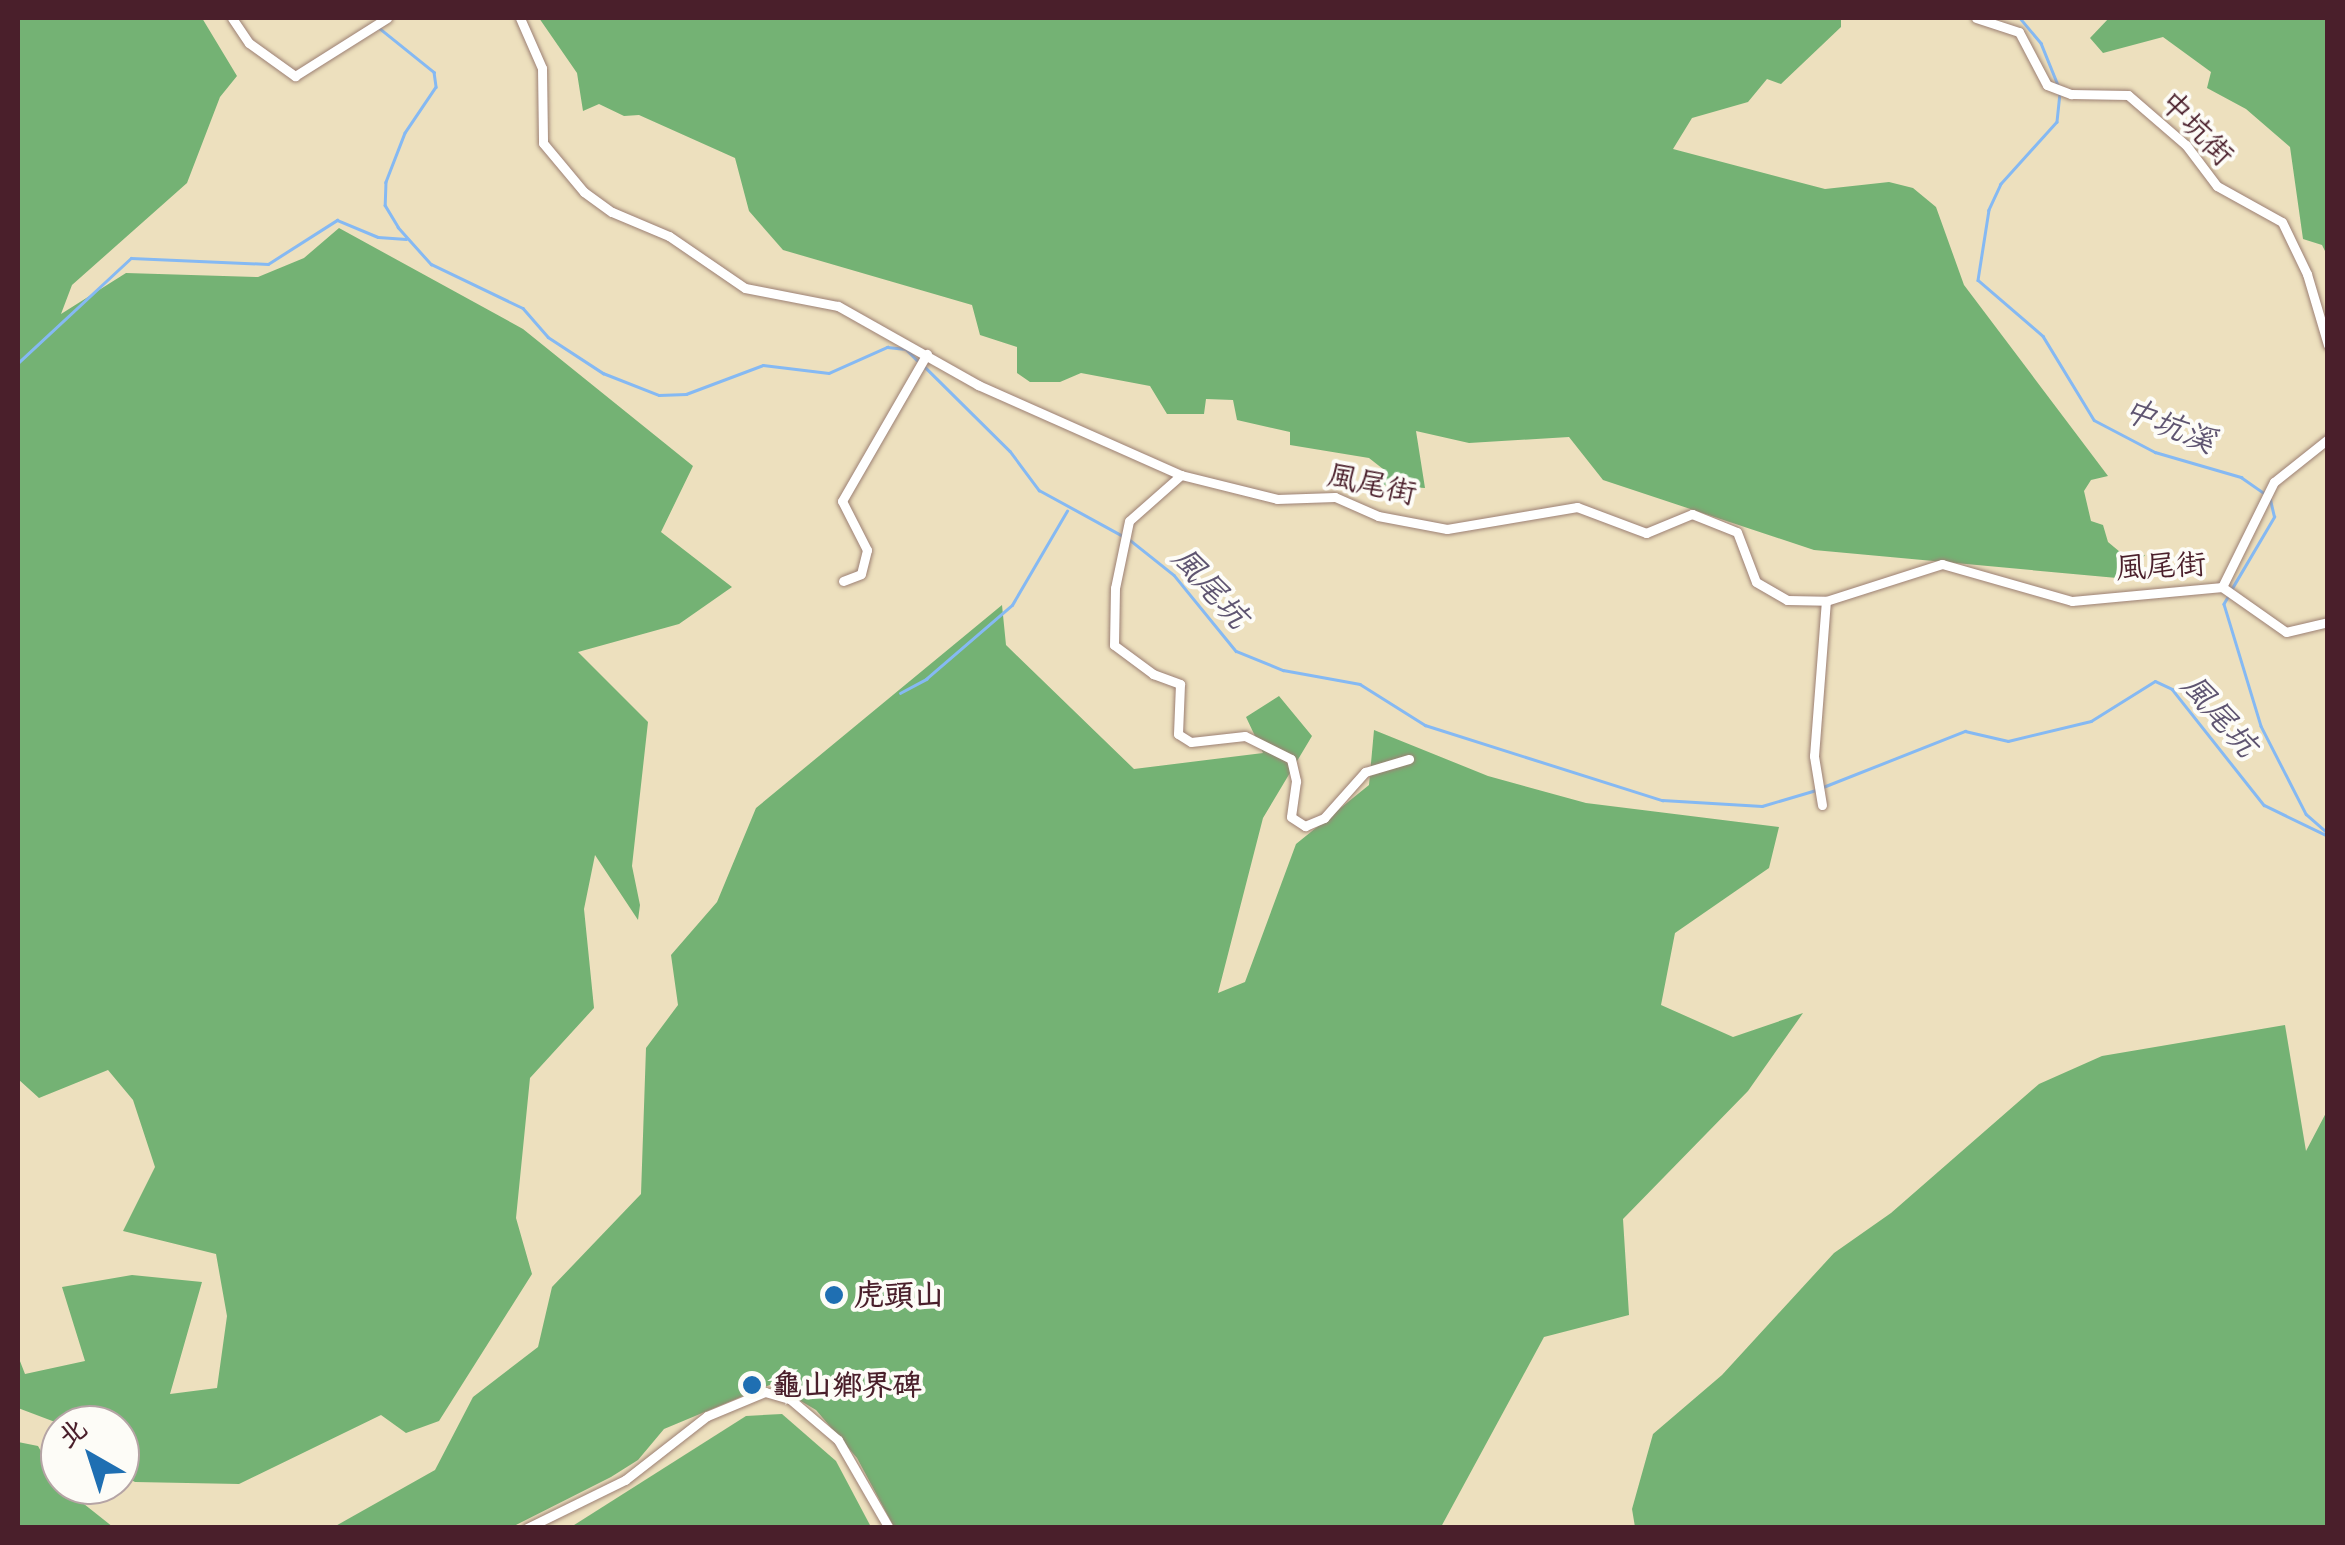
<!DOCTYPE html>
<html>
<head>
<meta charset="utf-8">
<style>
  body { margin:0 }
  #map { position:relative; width:2345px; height:1545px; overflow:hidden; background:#ede0be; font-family:Sriracha,"LXGW WenKai TC",sans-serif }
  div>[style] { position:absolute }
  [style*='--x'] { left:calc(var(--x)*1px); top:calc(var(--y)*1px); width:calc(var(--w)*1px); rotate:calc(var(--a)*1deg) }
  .forest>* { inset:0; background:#74b274 }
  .stream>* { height:2.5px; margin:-1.25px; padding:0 1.25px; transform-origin:1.25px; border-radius:1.25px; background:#85b9f3 }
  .roads { filter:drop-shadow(0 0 2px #9c8074) drop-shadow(0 0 2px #9c8074) }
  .minor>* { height:9px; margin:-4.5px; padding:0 4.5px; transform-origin:4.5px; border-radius:4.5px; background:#fff }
  .dots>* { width:28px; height:28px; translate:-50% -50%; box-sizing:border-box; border:5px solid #fdfcf7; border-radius:50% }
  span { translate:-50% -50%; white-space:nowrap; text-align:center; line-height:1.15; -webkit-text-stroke:8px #fdfcf7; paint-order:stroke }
  .street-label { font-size:30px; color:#4a1f2b }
  .poi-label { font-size:30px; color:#4a1f2b; font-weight:700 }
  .left { translate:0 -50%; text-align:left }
  .water-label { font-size:32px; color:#5f5571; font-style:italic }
  .frame { position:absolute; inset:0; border:20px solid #4a1f2b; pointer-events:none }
  .north { position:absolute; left:40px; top:1405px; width:100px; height:100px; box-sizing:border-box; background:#fdfcf7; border:2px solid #b5a4a5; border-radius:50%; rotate:321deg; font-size:28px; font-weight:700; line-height:40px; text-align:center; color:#4a1f2b }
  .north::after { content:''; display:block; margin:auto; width:35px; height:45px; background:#1f6fb2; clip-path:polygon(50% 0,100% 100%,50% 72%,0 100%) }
</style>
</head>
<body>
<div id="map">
  <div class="forest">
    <i style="clip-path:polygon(18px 18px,202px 18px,237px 76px,220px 97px,187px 183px,72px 285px,61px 314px,126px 273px,258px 277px,304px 258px,339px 228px,523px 329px,693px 466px,661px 532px,732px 587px,679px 624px,578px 652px,648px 722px,632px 866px,640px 905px,638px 920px,595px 855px,584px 909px,594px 1008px,530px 1078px,516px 1218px,532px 1274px,439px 1421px,406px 1433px,381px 1415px,239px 1484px,135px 1482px,120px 1474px,120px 1425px,63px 1425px,18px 1408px,18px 1356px,25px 1374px,85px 1361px,62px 1287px,132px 1275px,202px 1282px,170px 1394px,217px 1388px,227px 1316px,216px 1254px,123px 1231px,155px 1167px,133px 1100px,108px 1070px,39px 1098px,18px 1079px)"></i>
    <i style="clip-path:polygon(539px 18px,1841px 18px,1841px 27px,1781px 84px,1767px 79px,1748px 102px,1692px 118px,1673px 149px,1825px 189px,1889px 182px,1913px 188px,1936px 207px,1964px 285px,2108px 476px,2091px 480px,2084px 491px,2091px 521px,2103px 525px,2108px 542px,2120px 552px,2145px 555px,2128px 579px,1814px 550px,1603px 480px,1569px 437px,1469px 443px,1416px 431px,1425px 488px,1382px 485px,1383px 469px,1369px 458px,1290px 445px,1290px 432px,1237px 420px,1233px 400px,1206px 399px,1204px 414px,1167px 414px,1150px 386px,1081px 373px,1060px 382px,1030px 382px,1017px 373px,1017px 347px,980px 335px,972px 305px,783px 250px,749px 211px,735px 158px,639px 115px,624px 116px,599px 104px,583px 111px,577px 73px)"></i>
    <i style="clip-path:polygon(2109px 18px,2327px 18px,2327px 255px,2322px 245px,2303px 239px,2290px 147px,2246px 109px,2207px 88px,2211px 72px,2163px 37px,2103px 53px,2090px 38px)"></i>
    <i style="clip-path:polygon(1002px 605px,1006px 645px,1134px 769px,1263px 753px,1246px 717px,1279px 696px,1312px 736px,1263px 818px,1218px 993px,1245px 982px,1296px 844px,1369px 785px,1374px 730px,1488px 776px,1586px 803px,1779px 827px,1769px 868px,1675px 933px,1661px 1005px,1733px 1037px,1803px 1013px,1748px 1091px,1623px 1219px,1629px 1315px,1544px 1337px,1441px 1527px,894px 1527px,857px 1458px,816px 1410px,772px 1384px,664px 1429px,638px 1460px,611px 1477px,512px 1527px,332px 1528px,435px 1470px,473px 1397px,538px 1347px,552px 1287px,641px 1194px,646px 1048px,678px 1005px,671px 955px,717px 902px,756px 808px)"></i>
    <i style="clip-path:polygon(2285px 1025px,2306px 1151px,2327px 1111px,2327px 1527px,1635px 1527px,1632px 1509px,1653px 1434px,1722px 1375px,1834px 1253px,1891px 1213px,2039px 1084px,2102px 1056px)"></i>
    <i style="clip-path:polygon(782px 1414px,836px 1461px,871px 1527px,571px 1527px,746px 1416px)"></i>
    <i style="clip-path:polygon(18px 1442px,38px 1446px,60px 1485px,113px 1527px,18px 1527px)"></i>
  </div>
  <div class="stream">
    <i style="--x:2020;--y:18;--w:33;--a:50"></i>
    <i style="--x:2041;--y:43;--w:45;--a:68"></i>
    <i style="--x:378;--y:27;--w:72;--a:38.8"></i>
    <i style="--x:434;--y:72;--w:15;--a:82"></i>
    <i style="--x:436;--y:87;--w:55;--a:124"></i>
    <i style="--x:405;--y:133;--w:53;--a:111.2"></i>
    <i style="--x:386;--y:182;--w:23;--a:92"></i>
    <i style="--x:385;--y:205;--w:26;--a:59"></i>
    <i style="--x:398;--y:227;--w:50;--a:48.3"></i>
    <i style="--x:431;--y:264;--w:102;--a:25.6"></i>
    <i style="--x:523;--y:308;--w:38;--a:49"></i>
    <i style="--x:548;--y:337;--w:66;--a:33.2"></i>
    <i style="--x:603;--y:373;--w:60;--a:21.4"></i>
    <i style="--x:659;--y:395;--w:27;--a:-2"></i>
    <i style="--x:686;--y:394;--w:82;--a:-20.6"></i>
    <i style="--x:763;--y:365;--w:66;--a:6.9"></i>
    <i style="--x:829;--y:373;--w:64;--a:-24.1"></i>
    <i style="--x:887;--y:347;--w:19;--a:6"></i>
    <i style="--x:906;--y:349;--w:16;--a:45"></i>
    <i style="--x:2060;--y:93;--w:29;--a:96"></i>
    <i style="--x:2057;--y:122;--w:84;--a:132.1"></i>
    <i style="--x:2001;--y:184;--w:29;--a:115"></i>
    <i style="--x:1989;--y:210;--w:71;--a:98.9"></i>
    <i style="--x:1978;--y:280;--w:86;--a:40.7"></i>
    <i style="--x:2043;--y:336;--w:98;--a:58.7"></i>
    <i style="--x:2094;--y:420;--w:69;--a:27.7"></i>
    <i style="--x:2155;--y:452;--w:90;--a:16.2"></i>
    <i style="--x:2241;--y:477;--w:29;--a:35"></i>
    <i style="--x:18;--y:363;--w:154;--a:-42.9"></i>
    <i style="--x:131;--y:258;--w:137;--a:2.5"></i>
    <i style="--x:268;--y:264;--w:82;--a:-32.5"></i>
    <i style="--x:337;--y:220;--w:44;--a:22.5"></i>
    <i style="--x:378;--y:237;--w:28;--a:4"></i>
    <i style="--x:923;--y:365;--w:122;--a:44.7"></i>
    <i style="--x:1010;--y:451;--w:49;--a:53.4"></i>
    <i style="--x:1039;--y:490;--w:96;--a:28.7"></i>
    <i style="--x:1130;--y:540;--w:56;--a:38.5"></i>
    <i style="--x:1174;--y:575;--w:98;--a:50.8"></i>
    <i style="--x:1236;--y:651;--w:51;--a:22"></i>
    <i style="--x:1283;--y:670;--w:78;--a:10.3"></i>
    <i style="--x:1360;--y:684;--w:77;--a:32.2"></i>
    <i style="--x:1425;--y:725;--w:249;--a:17.6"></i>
    <i style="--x:1662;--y:800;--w:100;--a:3.4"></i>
    <i style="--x:1762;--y:806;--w:56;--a:-16.5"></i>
    <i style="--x:2231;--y:590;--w:85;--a:-59.5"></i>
    <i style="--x:2274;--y:517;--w:17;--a:-103"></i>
    <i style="--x:2228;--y:597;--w:8;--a:120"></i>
    <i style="--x:2224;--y:604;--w:127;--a:73.1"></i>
    <i style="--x:2261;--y:726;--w:99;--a:62.9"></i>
    <i style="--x:2306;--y:814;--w:29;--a:41"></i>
    <i style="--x:900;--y:693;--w:30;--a:-28"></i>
    <i style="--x:926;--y:679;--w:113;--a:-40.7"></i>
    <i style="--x:1012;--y:605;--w:109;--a:-59.7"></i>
    <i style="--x:1823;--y:787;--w:153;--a:-21.5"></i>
    <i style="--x:1965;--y:731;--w:44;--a:13.1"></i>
    <i style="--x:2008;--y:741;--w:85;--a:-13.5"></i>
    <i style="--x:2091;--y:721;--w:75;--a:-32"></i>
    <i style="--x:2155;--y:681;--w:19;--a:25"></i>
    <i style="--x:2172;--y:689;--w:148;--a:51.6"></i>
    <i style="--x:2264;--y:805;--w:71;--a:25.8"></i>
  </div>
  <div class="roads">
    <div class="minor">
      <i style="--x:232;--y:18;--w:30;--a:56"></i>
      <i style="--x:249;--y:43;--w:57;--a:35.7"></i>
      <i style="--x:295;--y:76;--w:109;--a:-32.2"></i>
      <i style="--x:520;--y:18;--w:55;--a:66.3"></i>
      <i style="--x:542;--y:68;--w:75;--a:89.2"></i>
      <i style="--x:543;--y:143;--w:64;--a:50.1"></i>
      <i style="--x:584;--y:192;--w:34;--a:36"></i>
      <i style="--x:612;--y:212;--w:62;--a:22.8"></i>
      <i style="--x:669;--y:236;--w:92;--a:34.4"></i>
      <i style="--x:745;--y:288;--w:95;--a:11"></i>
      <i style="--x:838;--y:306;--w:161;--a:29.4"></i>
      <i style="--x:978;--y:385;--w:222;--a:23.9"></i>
      <i style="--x:1181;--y:475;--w:99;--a:14"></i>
      <i style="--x:1277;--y:499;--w:58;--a:-2"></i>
      <i style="--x:1335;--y:497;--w:47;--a:23.8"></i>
      <i style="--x:1378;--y:516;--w:70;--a:10.7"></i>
      <i style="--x:1447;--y:529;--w:132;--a:-9.6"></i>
      <i style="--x:1577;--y:507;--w:74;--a:20.6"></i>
      <i style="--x:1646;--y:533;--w:50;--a:-22.4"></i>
      <i style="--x:1692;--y:514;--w:48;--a:21.8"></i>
      <i style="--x:1737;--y:532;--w:53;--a:69.2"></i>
      <i style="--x:1756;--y:582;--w:36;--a:30"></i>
      <i style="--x:1787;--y:600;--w:39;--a:1"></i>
      <i style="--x:1826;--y:601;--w:122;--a:-17.7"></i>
      <i style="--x:1942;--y:564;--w:135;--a:15.9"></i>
      <i style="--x:2072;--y:601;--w:151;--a:-5.3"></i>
      <i style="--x:2222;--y:587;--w:78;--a:35.1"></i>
      <i style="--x:2286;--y:632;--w:43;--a:-13.4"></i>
      <i style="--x:1976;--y:18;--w:45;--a:18"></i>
      <i style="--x:2019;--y:32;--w:60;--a:62.2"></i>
      <i style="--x:2047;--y:85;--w:26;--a:21"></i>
      <i style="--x:2071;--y:94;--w:57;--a:1"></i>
      <i style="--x:2128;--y:95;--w:77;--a:40.8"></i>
      <i style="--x:2186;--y:145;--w:51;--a:52.9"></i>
      <i style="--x:2217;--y:186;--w:74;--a:29"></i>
      <i style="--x:2282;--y:222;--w:58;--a:64.3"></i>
      <i style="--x:2307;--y:274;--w:74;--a:73.5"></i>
      <i style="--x:1181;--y:475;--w:69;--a:138.5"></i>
      <i style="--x:1129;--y:521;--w:68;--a:101.8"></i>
      <i style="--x:1115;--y:588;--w:57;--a:91"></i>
      <i style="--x:1114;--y:645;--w:49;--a:36.6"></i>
      <i style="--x:1153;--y:674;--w:29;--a:20"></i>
      <i style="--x:1180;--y:684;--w:50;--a:92.3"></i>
      <i style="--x:1178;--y:734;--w:15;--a:32"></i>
      <i style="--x:1191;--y:742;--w:54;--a:-6.3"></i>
      <i style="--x:1245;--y:736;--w:51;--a:26.6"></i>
      <i style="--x:1291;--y:759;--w:23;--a:77"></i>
      <i style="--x:1296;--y:781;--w:36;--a:98"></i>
      <i style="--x:1291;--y:817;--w:17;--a:33"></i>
      <i style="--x:1305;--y:826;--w:21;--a:-23"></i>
      <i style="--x:1324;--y:818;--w:62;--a:-48.3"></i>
      <i style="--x:1365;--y:772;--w:46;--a:-16.5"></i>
      <i style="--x:843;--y:581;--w:19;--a:-21"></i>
      <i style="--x:861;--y:574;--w:25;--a:-76"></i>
      <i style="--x:867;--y:550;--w:55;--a:-117"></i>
      <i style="--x:842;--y:501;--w:170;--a:-60"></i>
      <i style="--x:2222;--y:587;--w:117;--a:-63.7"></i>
      <i style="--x:2274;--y:482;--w:69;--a:-38.5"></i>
      <i style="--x:1822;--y:805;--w:50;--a:-99.3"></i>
      <i style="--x:1814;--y:756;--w:155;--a:-85.6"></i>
      <i style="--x:527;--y:1528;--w:109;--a:-26.1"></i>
      <i style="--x:625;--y:1480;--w:104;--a:-38"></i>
      <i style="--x:707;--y:1416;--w:63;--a:-22.5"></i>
      <i style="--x:765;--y:1392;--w:26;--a:16"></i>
      <i style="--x:790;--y:1399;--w:63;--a:40.5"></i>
      <i style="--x:838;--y:1440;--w:102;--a:59.9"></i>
    </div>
  </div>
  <div class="dots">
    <i style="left:834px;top:1295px;background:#1f6fb2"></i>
    <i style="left:752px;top:1385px;background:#1f6fb2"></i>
  </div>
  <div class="street-label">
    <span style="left:2197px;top:128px;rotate:46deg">中坑街</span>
    <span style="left:1372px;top:484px;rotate:13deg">風尾街</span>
    <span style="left:2161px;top:566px;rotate:-3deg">風尾街</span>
  </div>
  <div class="poi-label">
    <span class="left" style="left:854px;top:1295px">虎頭山</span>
    <span class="left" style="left:772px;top:1385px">龜山鄉界碑</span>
  </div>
  <div class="water-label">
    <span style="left:2169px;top:426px;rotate:22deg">中坑溪</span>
    <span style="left:1210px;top:588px;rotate:48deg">風尾坑</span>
    <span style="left:2219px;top:716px;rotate:49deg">風尾坑</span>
  </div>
  <div class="frame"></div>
  <div class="north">北</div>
</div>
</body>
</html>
